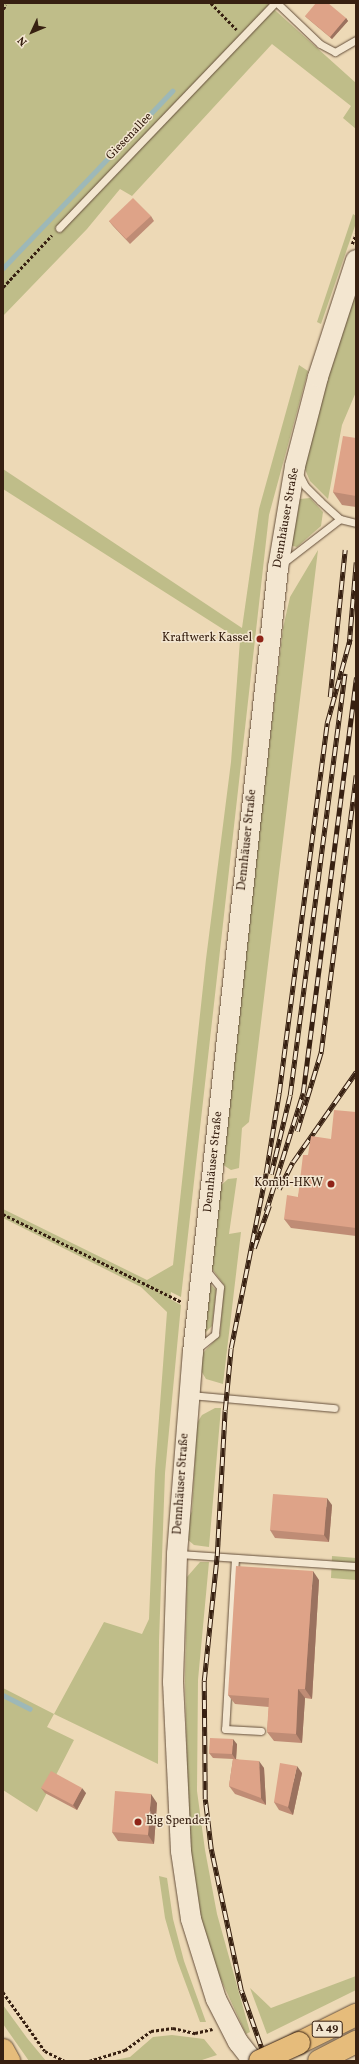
<!DOCTYPE html>
<html>
<head>
<meta charset="utf-8">
<style>
  body { margin:0 }
  #map { position:relative; width:359px; height:2064px; overflow:hidden; background:#edd9b6; font-family:Vollkorn,serif }
  div>[style] { position:absolute }
  [style*='--x'] { left:calc(var(--x)*1px); top:calc(var(--y)*1px); width:calc(var(--w)*1px); rotate:calc(var(--a)*1deg) }
  .green>* { inset:0; background:#bfbd89 }
  .stream>* { height:4.5px; margin:-2.25px; padding:0 2.25px; transform-origin:2.25px; border-radius:2.25px; background:#9db8b8 }
  .path>* { height:2.5px; margin-top:-1.25px; transform-origin:0; background:repeating-linear-gradient(90deg,#372011 0 3px,transparent 0 5px) }
  .roads { filter:drop-shadow(0 0 1px #644e3a) drop-shadow(0 0 1px #644e3a) }
  .lane>* { height:7px; margin:-3.5px; padding:0 3.5px; transform-origin:3.5px; border-radius:3.5px; background:#f3e6d0 }
  .secondary>* { height:20px; margin:-10px; padding:0 10px; transform-origin:10px; border-radius:10px; background:#f3e6d0 }
  .highway>* { height:22px; margin:-11px; padding:0 11px; transform-origin:11px; border-radius:11px; background:#e6bc7b }
  .rail>* { height:4.5px; margin-top:-2.25px; transform-origin:0; background:repeating-linear-gradient(90deg,#f3e6d0 0 9px,#372011 0 18px); box-sizing:border-box; border-block:1px solid #372011 }
  .bridges { filter:drop-shadow(0 0 1px #372011) drop-shadow(0 0 1px #372011) }
  .highway-bridge>* { height:22px; margin:-11px; padding:0 11px; transform-origin:11px; border-radius:11px; background:#e6bc7b }
  .wall>* { inset:0; background:#bf8c75 }
  .shaded-wall>* { inset:0; background:#9b725f }
  .building>* { inset:0; background:#dea388 }
  .dots>* { width:11px; height:11px; translate:-50% -50%; box-sizing:border-box; border:2px solid #f3e6d0; border-radius:50% }
  span { translate:-50% -50%; white-space:nowrap; text-align:center; line-height:1.15; -webkit-text-stroke:3px #f3e6d0; paint-order:stroke }
  .shield-label span { padding:1px 3px; background:#f3e6d0; border:1px solid; border-radius:3px; -webkit-text-stroke-width:0 }
  .shield-label { font-size:11px; color:#372011; font-weight:700 }
  .street-label { font-size:12px; color:#372011 }
  .poi-label { font-size:12px; color:#372011 }
  .right { translate:-100% -50%; text-align:right }
  .left { translate:0 -50%; text-align:left }
  .frame { position:absolute; inset:0; border:4px solid #372011; pointer-events:none }
  .north { position:absolute; left:12px; top:12px; width:40px; height:40px; -webkit-text-stroke:3px #f3e6d0; paint-order:stroke; rotate:226deg; font-size:11px; font-weight:700; line-height:16px; text-align:center; color:#372011 }
  .north::after { content:''; display:block; margin:auto; width:14px; height:18px; background:#372011; clip-path:polygon(50% 0,100% 100%,50% 72%,0 100%) }
</style>
</head>
<body>
<div id="map">
  <div class="green">
    <i style="clip-path:polygon(3px 3px,267px 3px,356px 83px,356px 129px,343px 118px,351px 106px,272px 44px,132px 196px,120px 189px,87px 229px,3px 316px)"></i>
    <i style="clip-path:polygon(353px 214px,356px 216px,356px 223px,321px 324px,317px 322px)"></i>
    <i style="clip-path:polygon(356px 287px,356px 392px,342px 425px,328px 499px,310px 481px,304px 467px,327px 380px)"></i>
    <i style="clip-path:polygon(299px 365px,308px 371px,269px 515px,181px 1297px,171px 1292px,170px 1299px,181px 1305px,165px 1473px,159px 1641px,158px 1764px,54px 1714px,47px 1727px,74px 1740px,37px 1812px,3px 1790px,3px 1688px,54px 1714px,104px 1622px,142px 1634px,149px 1619px,155px 1471px,167px 1312px,141px 1287px,3px 1218px,3px 1209px,147px 1280px,173px 1265px,206px 959px,231px 762px,240px 640px,3px 489px,3px 469px,242px 628px,259px 509px)"></i>
    <i style="clip-path:polygon(310px 498px,323px 512px,321px 526px,297px 547px,293px 546px,289px 544px,295px 504px,300px 499px)"></i>
    <i style="clip-path:polygon(318px 550px,249px 1122px,242px 1128px,239px 1168px,231px 1170px,220px 1163px,283px 628px,290px 597px)"></i>
    <i style="clip-path:polygon(237px 1178px,229px 1234px,241px 1232px,223px 1384px,206px 1379px,200px 1369px,201px 1355px,220px 1335px,224px 1285px,210px 1266px,218px 1188px,228px 1179px)"></i>
    <i style="clip-path:polygon(210px 1284px,216px 1290px,212px 1326px,205px 1333px)"></i>
    <i style="clip-path:polygon(215px 1408px,221px 1408px,209px 1547px,194px 1545px,187px 1539px,187px 1523px,192px 1511px,197px 1423px,202px 1415px)"></i>
    <i style="clip-path:polygon(332px 1556px,356px 1558px,356px 1580px,331px 1578px)"></i>
    <i style="clip-path:polygon(200px 1562px,209px 1562px,198px 1680px,197px 1791px,205px 1850px,217px 1914px,250px 2032px,246px 2034px,211px 1958px,200px 1917px,189px 1849px,185px 1681px,187px 1577px)"></i>
    <i style="clip-path:polygon(159px 1876px,167px 1878px,173px 1919px,184px 1961px,206px 2022px,200px 2022px,177px 1960px,165px 1918px)"></i>
    <i style="clip-path:polygon(356px 1976px,356px 1990px,267px 2034px,250px 1988px,271px 2008px)"></i>
    <i style="clip-path:polygon(3px 2005px,27px 2038px,46px 2061px,29px 2061px,3px 2024px)"></i>
    <i style="clip-path:polygon(172px 2035px,204px 2039px,217px 2055px,199px 2061px,110px 2061px,130px 2057px,153px 2037px)"></i>
  </div>
  <div class="stream">
    <i style="--x:3;--y:268;--w:245;--a:-46.3"></i>
    <i style="--x:3;--y:1695;--w:30;--a:27"></i>
  </div>
  <div class="path">
    <i style="--x:211;--y:3;--w:37;--a:46"></i>
    <i style="--x:3;--y:9;--w:5;--a:-53"></i>
    <i style="--x:352;--y:244;--w:11;--a:-68"></i>
    <i style="--x:3;--y:287;--w:71;--a:-46.7"></i>
    <i style="--x:3;--y:1214;--w:199;--a:26.2"></i>
    <i style="--x:3;--y:1992;--w:72;--a:54.6"></i>
    <i style="--x:45;--y:2051;--w:22;--a:27"></i>
    <i style="--x:89;--y:2061;--w:38;--a:-17"></i>
    <i style="--x:125;--y:2050;--w:32;--a:-36"></i>
    <i style="--x:151;--y:2031;--w:22;--a:-8"></i>
    <i style="--x:173;--y:2028;--w:23;--a:13"></i>
    <i style="--x:195;--y:2033;--w:18;--a:-13"></i>
  </div>
  <div class="roads">
    <div class="lane">
      <i style="--x:277;--y:3;--w:59;--a:43.6"></i>
      <i style="--x:320;--y:44;--w:17;--a:28"></i>
      <i style="--x:335;--y:52;--w:24;--a:-30"></i>
      <i style="--x:59;--y:228;--w:312;--a:-46.2"></i>
      <i style="--x:298;--y:472;--w:16;--a:63"></i>
      <i style="--x:305;--y:486;--w:21;--a:45"></i>
      <i style="--x:320;--y:501;--w:27;--a:42"></i>
      <i style="--x:340;--y:519;--w:16;--a:14"></i>
      <i style="--x:283;--y:563;--w:72;--a:-37.7"></i>
      <i style="--x:198;--y:1348;--w:22;--a:-39"></i>
      <i style="--x:215;--y:1334;--w:47;--a:-83.9"></i>
      <i style="--x:220;--y:1287;--w:22;--a:-129"></i>
      <i style="--x:191;--y:1395;--w:144;--a:5.2"></i>
      <i style="--x:179;--y:1554;--w:177;--a:3.9"></i>
      <i style="--x:235;--y:1558;--w:171;--a:93.3"></i>
      <i style="--x:225;--y:1729;--w:36;--a:3"></i>
    </div>
    <div class="secondary">
      <i style="--x:253;--y:2061;--w:24;--a:-128"></i>
      <i style="--x:238;--y:2042;--w:48;--a:-117.1"></i>
      <i style="--x:216;--y:1999;--w:84;--a:-107.4"></i>
      <i style="--x:191;--y:1919;--w:69;--a:-98.4"></i>
      <i style="--x:181;--y:1851;--w:169;--a:-92.7"></i>
      <i style="--x:173;--y:1682;--w:128;--a:-88.2"></i>
      <i style="--x:177;--y:1554;--w:203;--a:-85.5"></i>
      <i style="--x:193;--y:1352;--w:789;--a:-83.81"></i>
      <i style="--x:278;--y:568;--w:103;--a:-80.5"></i>
      <i style="--x:295;--y:466;--w:92;--a:-75.5"></i>
      <i style="--x:318;--y:377;--w:123;--a:-72"></i>
    </div>
    <div class="highway">
      <i style="--x:299;--y:2043;--w:64;--a:-26.2"></i>
      <i style="--x:3;--y:2050;--w:13;--a:61"></i>
      <i style="--x:319;--y:2061;--w:42;--a:-27.2"></i>
    </div>
  </div>
  <div class="rail">
    <i style="--x:349;--y:644;--w:82;--a:-85.1"></i>
    <i style="--x:330;--y:697;--w:148;--a:-84.2"></i>
    <i style="--x:297;--y:1131;--w:83;--a:-73.1"></i>
    <i style="--x:321;--y:1052;--w:279;--a:-82.8"></i>
    <i style="--x:271;--y:1174;--w:81;--a:-76.5"></i>
    <i style="--x:290;--y:1095;--w:425;--a:-82.6"></i>
    <i style="--x:279;--y:1189;--w:30;--a:-63"></i>
    <i style="--x:293;--y:1162;--w:110;--a:-55"></i>
    <i style="--x:266;--y:1211;--w:124;--a:-72.6"></i>
    <i style="--x:303;--y:1093;--w:419;--a:-82.7"></i>
    <i style="--x:254;--y:1248;--w:45;--a:-70.3"></i>
    <i style="--x:266;--y:2061;--w:75;--a:-109.4"></i>
    <i style="--x:241;--y:1990;--w:144;--a:-102"></i>
    <i style="--x:211;--y:1849;--w:50;--a:-96.8"></i>
    <i style="--x:205;--y:1799;--w:118;--a:-90.5"></i>
    <i style="--x:204;--y:1681;--w:126;--a:-84.1"></i>
    <i style="--x:217;--y:1556;--w:146;--a:-86.9"></i>
    <i style="--x:225;--y:1410;--w:62;--a:-84.5"></i>
    <i style="--x:231;--y:1348;--w:178;--a:-78.7"></i>
    <i style="--x:266;--y:1173;--w:81;--a:-80.8"></i>
    <i style="--x:279;--y:1093;--w:373;--a:-82.6"></i>
    <i style="--x:327;--y:723;--w:87;--a:-74.7"></i>
  </div>
  <div class="bridges">
    <div class="highway-bridge">
      <i style="--x:260;--y:2061;--w:43;--a:-24.8"></i>
    </div>
  </div>
  <div class="wall">
    <i style="clip-path:polygon(305px 16px,346px 18px,348px 21px,332px 39px,307px 18px)"></i>
    <i style="clip-path:polygon(151px 216px,154px 221px,130px 244px,113px 226px,109px 221px)"></i>
    <i style="clip-path:polygon(356px 438px,356px 507px,342px 505px,333px 492px)"></i>
    <i style="clip-path:polygon(356px 1112px,356px 1236px,291px 1228px,284px 1219px,298px 1197px,308px 1155px,331px 1139px)"></i>
    <i style="clip-path:polygon(332px 1505px,329px 1542px,275px 1538px,270px 1530px)"></i>
    <i style="clip-path:polygon(319px 1580px,312px 1699px,305px 1698px,302px 1743px,274px 1741px,267px 1732px,269px 1707px,235px 1704px,228px 1695px)"></i>
    <i style="clip-path:polygon(237px 1744px,236px 1759px,264px 1768px,266px 1805px,235px 1794px,229px 1786px,233px 1759px,213px 1758px,209px 1753px)"></i>
    <i style="clip-path:polygon(302px 1773px,293px 1815px,279px 1810px,274px 1802px)"></i>
    <i style="clip-path:polygon(41px 1788px,86px 1793px,77px 1810px,45px 1793px)"></i>
    <i style="clip-path:polygon(157px 1803px,154px 1844px,118px 1841px,112px 1832px)"></i>
  </div>
  <div class="shaded-wall">
    <i style="clip-path:polygon(346px 18px,348px 21px,332px 39px,330px 37px)"></i>
    <i style="clip-path:polygon(327px 1498px,332px 1505px,329px 1542px,324px 1535px)"></i>
    <i style="clip-path:polygon(313px 1571px,319px 1580px,312px 1699px,305px 1689px)"></i>
    <i style="clip-path:polygon(298px 1689px,305px 1698px,302px 1743px,296px 1734px)"></i>
    <i style="clip-path:polygon(233px 1739px,237px 1744px,236px 1760px,232px 1754px)"></i>
    <i style="clip-path:polygon(259px 1761px,264px 1768px,266px 1805px,261px 1798px)"></i>
    <i style="clip-path:polygon(297px 1766px,302px 1773px,293px 1815px,288px 1807px)"></i>
    <i style="clip-path:polygon(82px 1788px,86px 1793px,77px 1810px,73px 1805px)"></i>
    <i style="clip-path:polygon(151px 1794px,157px 1803px,154px 1844px,148px 1835px)"></i>
  </div>
  <div class="building">
    <i style="clip-path:polygon(316px 3px,328px 3px,346px 18px,330px 37px,305px 16px)"></i>
    <i style="clip-path:polygon(133px 198px,151px 216px,126px 239px,109px 221px)"></i>
    <i style="clip-path:polygon(343px 436px,356px 438px,356px 496px,333px 492px)"></i>
    <i style="clip-path:polygon(334px 1110px,356px 1112px,356px 1228px,284px 1219px,287px 1195px,298px 1197px,303px 1155px,308px 1155px,311px 1136px,331px 1139px)"></i>
    <i style="clip-path:polygon(273px 1494px,327px 1498px,324px 1535px,270px 1530px)"></i>
    <i style="clip-path:polygon(236px 1566px,313px 1571px,305px 1689px,298px 1689px,296px 1734px,267px 1732px,269px 1698px,228px 1695px)"></i>
    <i style="clip-path:polygon(210px 1738px,233px 1739px,232px 1754px,209px 1753px)"></i>
    <i style="clip-path:polygon(233px 1759px,259px 1761px,261px 1798px,229px 1786px)"></i>
    <i style="clip-path:polygon(280px 1763px,297px 1766px,288px 1807px,274px 1802px)"></i>
    <i style="clip-path:polygon(51px 1771px,82px 1788px,73px 1805px,41px 1788px)"></i>
    <i style="clip-path:polygon(115px 1791px,151px 1794px,148px 1835px,112px 1832px)"></i>
  </div>
  <div class="dots">
    <i style="left:260px;top:639px;background:#8f2418"></i>
    <i style="left:331px;top:1184px;background:#8f2418"></i>
    <i style="left:138px;top:1822px;background:#8f2418"></i>
  </div>
  <div class="shield-label">
    <span style="left:327px;top:2029px">A 49</span>
  </div>
  <div class="street-label">
    <span style="left:130px;top:137px;rotate:-46deg">Giesenallee</span>
    <span style="left:287px;top:518px;rotate:-80deg">Dennhäuser Straße</span>
    <span style="left:248px;top:840px;rotate:-84deg">Dennhäuser Straße</span>
    <span style="left:214px;top:1162px;rotate:-84deg">Dennhäuser Straße</span>
    <span style="left:182px;top:1484px;rotate:-86deg">Dennhäuser Straße</span>
  </div>
  <div class="poi-label">
    <span class="right" style="left:252px;top:639px">Kraftwerk Kassel</span>
    <span class="right" style="left:323px;top:1184px">Kombi-HKW</span>
    <span class="left" style="left:146px;top:1822px">Big Spender</span>
  </div>
  <div class="frame"></div>
  <div class="north">N</div>
</div>
</body>
</html>
